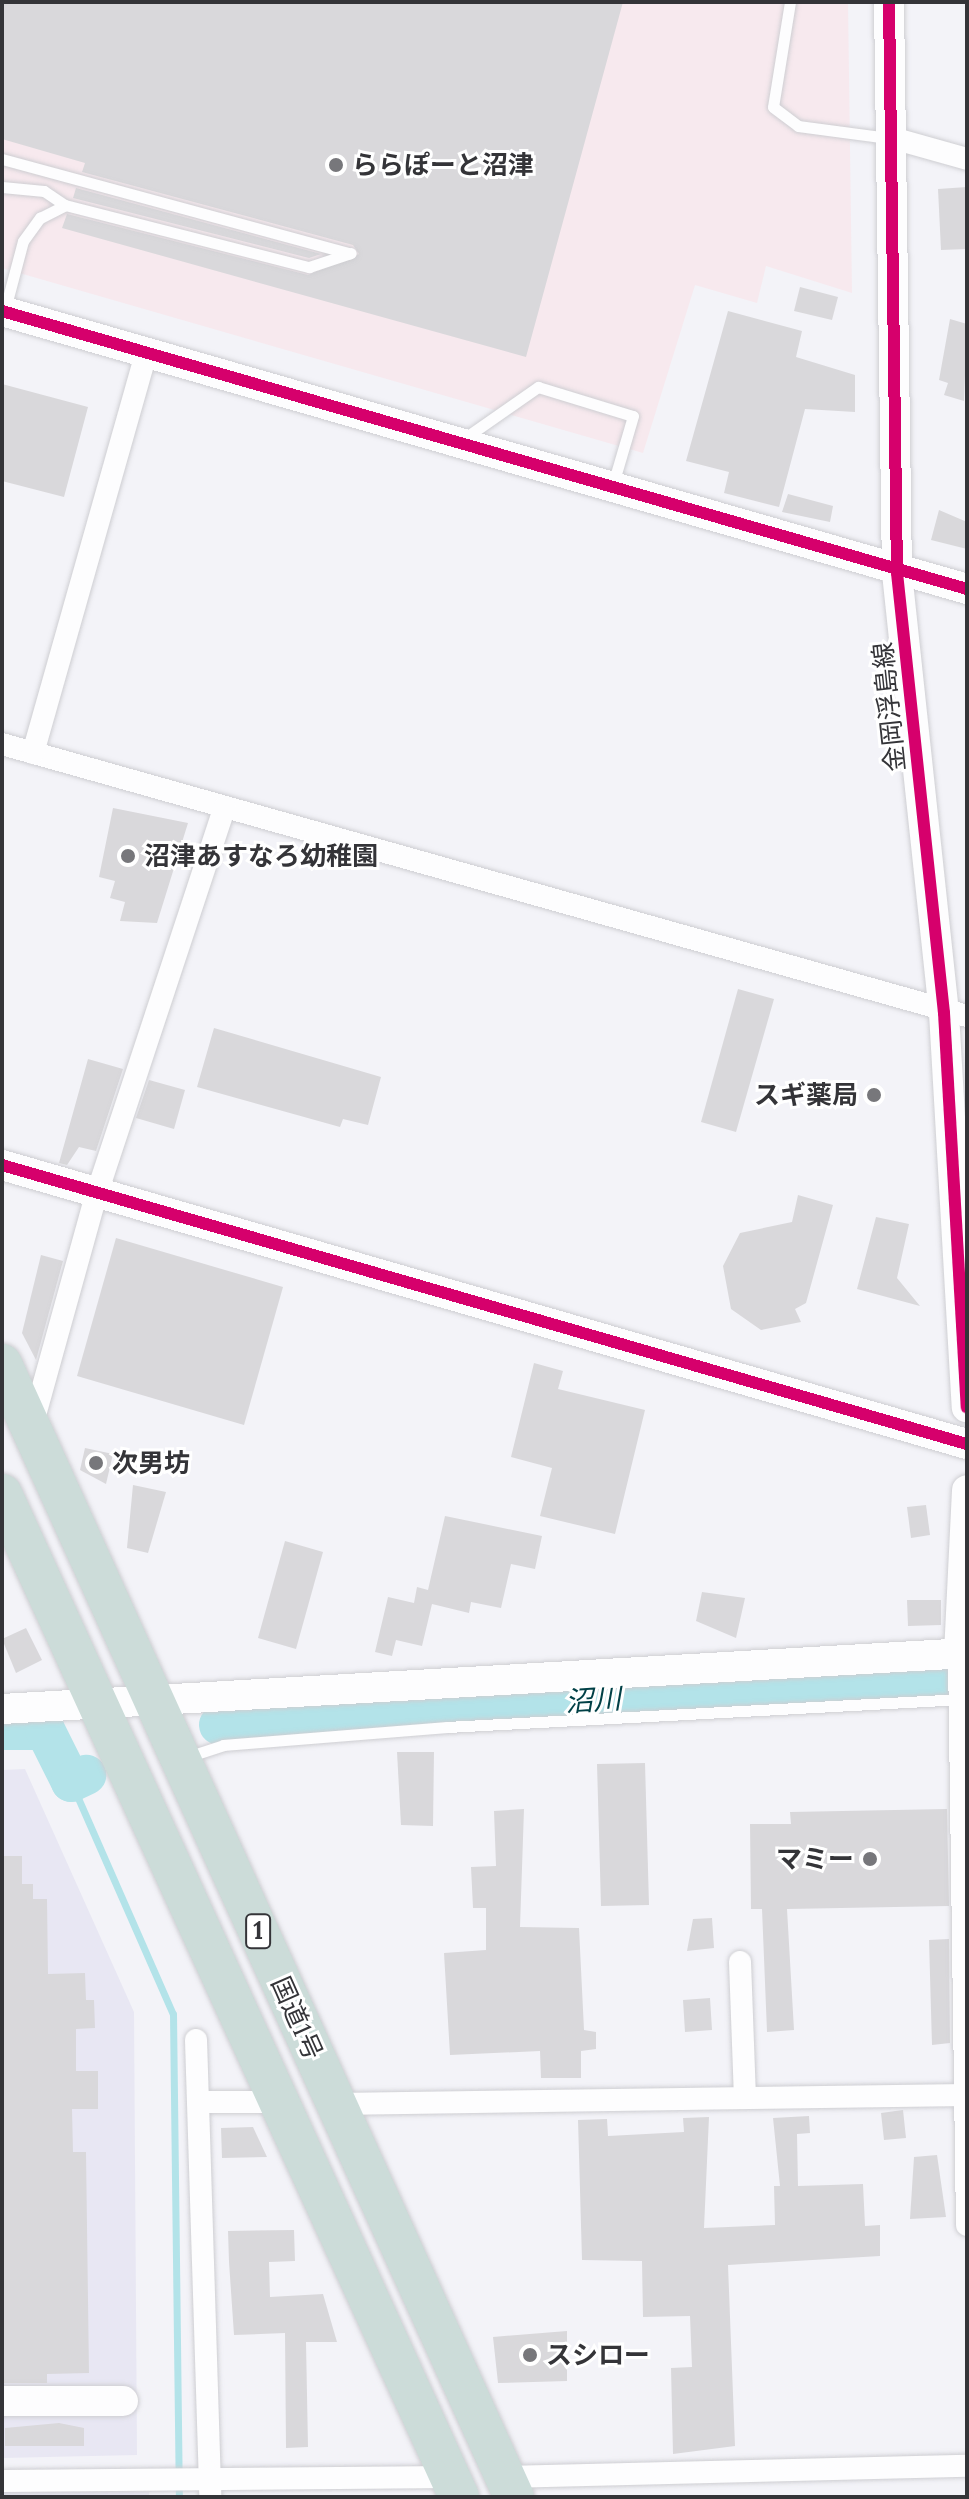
<!DOCTYPE html>
<html>
<head>
<meta charset="utf-8">
<style>
  body { margin:0 }
  #map { position:relative; width:969px; height:2499px; overflow:hidden; background:#f3f3f8; font-family:Lora,"Noto Sans JP",serif }
  div>[style] { position:absolute }
  [style*='--x'] { left:calc(var(--x)*1px); top:calc(var(--y)*1px); width:calc(var(--w)*1px); rotate:calc(var(--a)*1deg) }
  .commercial>* { inset:0; background:#f7e9ee }
  .built>* { inset:0; background:#e8e7f3 }
  .stream>* { height:7px; margin:-3.5px; padding:0 3.5px; transform-origin:3.5px; border-radius:3.5px; background:#b3e3e9 }
  .river>* { height:40px; margin:-20px; padding:0 20px; transform-origin:20px; border-radius:20px; background:#b3e3e9 }
  .building>* { inset:0; background:#d9d8db }
  .roads { filter:drop-shadow(0 0 2px #ceced2) drop-shadow(0 0 2px #ceced2) }
  .lane>* { height:11px; margin:-5.5px; padding:0 5.5px; transform-origin:5.5px; border-radius:5.5px; background:#fdfdfe }
  .street>* { height:22px; margin:-11px; padding:0 11px; transform-origin:11px; border-radius:11px; background:#fdfdfe }
  .secondary>* { height:30px; margin:-15px; padding:0 15px; transform-origin:15px; border-radius:15px; background:#fdfdfe }
  .highway>* { height:40px; margin:-20px; padding:0 20px; transform-origin:20px; border-radius:20px; background:#ccdcd9 }
  .cycleway>* { height:12px; margin:-6px; padding:0 6px; transform-origin:6px; border-radius:6px; background:#d6006c }
  .dots>* { width:22px; height:22px; translate:-50% -50%; box-sizing:border-box; border:4px solid #fff; border-radius:50% }
  span { translate:-50% -50%; white-space:nowrap; text-align:center; line-height:1.15; -webkit-text-stroke:6px #fff; paint-order:stroke }
  .shield-label span { padding:2px 6px; background:#fff; border:2px solid; border-radius:6px; -webkit-text-stroke-width:0 }
  .shield-label { font-size:24px; color:#343438; font-weight:700 }
  .poi-label { font-size:26px; color:#343438; font-weight:700 }
  .left { translate:0 -50%; text-align:left }
  .right { translate:-100% -50%; text-align:right }
  .street-label { font-size:26px; color:#343438 }
  .water-label { font-size:28px; color:#004046; font-style:italic }
  .frame { position:absolute; inset:0; border:4px solid #343438; pointer-events:none }
</style>
</head>
<body>
<div id="map">
  <div class="commercial">
    <i style="clip-path:polygon(2px 2px,848px 2px,852px 293px,766px 266px,757px 303px,695px 285px,643px 453px,2px 268px)"></i>
  </div>
  <div class="built">
    <i style="clip-path:polygon(25px 1769px,134px 2012px,137px 2455px,2px 2458px,2px 1770px)"></i>
    <i style="clip-path:polygon(2px 2491px,149px 2492px,149px 2497px,2px 2497px)"></i>
  </div>
  <div class="stream">
    <i style="--x:71;--y:1782;--w:253;--a:66.3"></i>
    <i style="--x:173;--y:2014;--w:483;--a:89.3"></i>
  </div>
  <div class="river">
    <i style="--x:219;--y:1725;--w:750;--a:-3.9"></i>
    <i style="--x:2;--y:1730;--w:43;--a:0"></i>
    <i style="--x:45;--y:1730;--w:58;--a:63.4"></i>
    <i style="--x:71;--y:1782;--w:17;--a:-25"></i>
  </div>
  <div class="building">
    <i style="clip-path:polygon(2px 2px,623px 2px,526px 357px,62px 228px,67px 214px,308px 275px,359px 254px,353px 245px,82px 172px,85px 163px,2px 139px)"></i>
    <i style="clip-path:polygon(967px 187px,967px 249px,941px 250px,938px 189px)"></i>
    <i style="clip-path:polygon(76px 188px,321px 254px,309px 258px,73px 198px)"></i>
    <i style="clip-path:polygon(800px 287px,838px 297px,832px 320px,794px 311px)"></i>
    <i style="clip-path:polygon(728px 311px,802px 331px,796px 357px,855px 375px,855px 412px,805px 409px,779px 507px,724px 493px,729px 472px,686px 461px)"></i>
    <i style="clip-path:polygon(950px 319px,967px 324px,964px 401px,944px 395px,948px 383px,939px 380px)"></i>
    <i style="clip-path:polygon(2px 384px,88px 407px,64px 497px,2px 481px)"></i>
    <i style="clip-path:polygon(788px 494px,833px 506px,830px 522px,782px 512px)"></i>
    <i style="clip-path:polygon(939px 510px,967px 522px,967px 549px,931px 540px)"></i>
    <i style="clip-path:polygon(113px 808px,188px 823px,157px 923px,120px 921px,125px 902px,110px 898px,115px 881px,99px 877px)"></i>
    <i style="clip-path:polygon(738px 989px,774px 999px,736px 1132px,701px 1122px)"></i>
    <i style="clip-path:polygon(214px 1028px,381px 1077px,368px 1125px,343px 1119px,340px 1127px,197px 1087px)"></i>
    <i style="clip-path:polygon(88px 1059px,123px 1069px,96px 1151px,79px 1147px,67px 1165px,59px 1163px)"></i>
    <i style="clip-path:polygon(149px 1080px,185px 1090px,174px 1129px,136px 1118px)"></i>
    <i style="clip-path:polygon(798px 1195px,833px 1205px,806px 1303px,795px 1309px,801px 1322px,761px 1330px,731px 1309px,723px 1266px,740px 1233px,792px 1222px)"></i>
    <i style="clip-path:polygon(876px 1217px,909px 1224px,897px 1278px,920px 1306px,857px 1289px)"></i>
    <i style="clip-path:polygon(116px 1238px,283px 1287px,244px 1425px,77px 1376px)"></i>
    <i style="clip-path:polygon(41px 1255px,63px 1261px,36px 1360px,22px 1333px)"></i>
    <i style="clip-path:polygon(534px 1363px,563px 1371px,558px 1389px,645px 1410px,615px 1534px,540px 1516px,552px 1468px,511px 1457px)"></i>
    <i style="clip-path:polygon(85px 1448px,113px 1454px,106px 1484px,80px 1470px)"></i>
    <i style="clip-path:polygon(133px 1485px,166px 1492px,148px 1553px,127px 1548px)"></i>
    <i style="clip-path:polygon(926px 1505px,930px 1535px,911px 1538px,907px 1507px)"></i>
    <i style="clip-path:polygon(445px 1516px,542px 1536px,535px 1569px,511px 1564px,501px 1608px,471px 1602px,469px 1613px,432px 1604px,422px 1646px,396px 1640px,392px 1656px,375px 1652px,388px 1597px,414px 1603px,417px 1587px,428px 1590px)"></i>
    <i style="clip-path:polygon(285px 1541px,323px 1552px,296px 1649px,258px 1638px)"></i>
    <i style="clip-path:polygon(702px 1592px,745px 1598px,736px 1638px,696px 1621px)"></i>
    <i style="clip-path:polygon(907px 1600px,941px 1600px,941px 1625px,908px 1626px)"></i>
    <i style="clip-path:polygon(26px 1628px,42px 1660px,16px 1673px,2px 1639px)"></i>
    <i style="clip-path:polygon(397px 1752px,434px 1752px,433px 1826px,401px 1825px)"></i>
    <i style="clip-path:polygon(645px 1763px,649px 1905px,601px 1906px,597px 1764px)"></i>
    <i style="clip-path:polygon(524px 1809px,520px 1927px,579px 1928px,584px 2030px,596px 2032px,596px 2049px,581px 2051px,581px 2078px,541px 2078px,540px 2051px,450px 2055px,444px 1953px,486px 1950px,486px 1908px,473px 1908px,471px 1867px,496px 1866px,494px 1811px)"></i>
    <i style="clip-path:polygon(947px 1809px,949px 1906px,787px 1909px,794px 2030px,767px 2032px,762px 1909px,751px 1909px,750px 1824px,791px 1824px,790px 1812px)"></i>
    <i style="clip-path:polygon(2px 1856px,22px 1856px,22px 1884px,33px 1884px,33px 1899px,47px 1899px,48px 1974px,85px 1973px,86px 2000px,94px 2000px,95px 2028px,76px 2029px,76px 2071px,98px 2071px,98px 2109px,72px 2109px,73px 2152px,86px 2152px,89px 2373px,47px 2374px,47px 2383px,2px 2383px)"></i>
    <i style="clip-path:polygon(712px 1918px,714px 1948px,687px 1951px,693px 1919px)"></i>
    <i style="clip-path:polygon(949px 1939px,950px 2043px,932px 2045px,929px 1940px)"></i>
    <i style="clip-path:polygon(710px 1998px,712px 2030px,685px 2032px,683px 2000px)"></i>
    <i style="clip-path:polygon(903px 2110px,906px 2138px,884px 2140px,881px 2113px)"></i>
    <i style="clip-path:polygon(809px 2116px,810px 2133px,797px 2134px,798px 2186px,863px 2184px,865px 2226px,880px 2225px,880px 2256px,728px 2265px,735px 2446px,673px 2454px,671px 2368px,692px 2367px,690px 2316px,643px 2317px,642px 2261px,582px 2260px,578px 2120px,607px 2119px,608px 2136px,684px 2132px,683px 2118px,709px 2117px,704px 2228px,775px 2225px,774px 2186px,780px 2186px,773px 2118px)"></i>
    <i style="clip-path:polygon(253px 2127px,267px 2157px,222px 2158px,221px 2128px)"></i>
    <i style="clip-path:polygon(937px 2155px,946px 2217px,910px 2219px,914px 2157px)"></i>
    <i style="clip-path:polygon(294px 2230px,295px 2261px,269px 2262px,270px 2297px,323px 2294px,337px 2342px,306px 2342px,308px 2447px,286px 2448px,285px 2333px,234px 2335px,229px 2262px,228px 2231px)"></i>
    <i style="clip-path:polygon(567px 2331px,567px 2381px,498px 2383px,493px 2337px)"></i>
    <i style="clip-path:polygon(59px 2423px,84px 2428px,84px 2446px,5px 2446px,5px 2428px)"></i>
  </div>
  <div class="roads">
    <div class="lane">
      <i style="--x:790;--y:2;--w:106;--a:99.2"></i>
      <i style="--x:773;--y:107;--w:31;--a:37"></i>
      <i style="--x:798;--y:126;--w:91;--a:7.6"></i>
      <i style="--x:2;--y:159;--w:360;--a:15.2"></i>
      <i style="--x:2;--y:187;--w:42;--a:5.4"></i>
      <i style="--x:44;--y:191;--w:25;--a:34"></i>
      <i style="--x:5;--y:309;--w:70;--a:-75.2"></i>
      <i style="--x:23;--y:241;--w:29;--a:-54"></i>
      <i style="--x:40;--y:218;--w:28;--a:-27"></i>
      <i style="--x:65;--y:205;--w:252;--a:14.3"></i>
      <i style="--x:309;--y:267;--w:44;--a:-18.4"></i>
      <i style="--x:462;--y:440;--w:93;--a:-34.9"></i>
      <i style="--x:538;--y:387;--w:99;--a:17"></i>
      <i style="--x:633;--y:416;--w:71;--a:106.4"></i>
      <i style="--x:187;--y:1757;--w:38;--a:-18"></i>
      <i style="--x:223;--y:1745;--w:225;--a:-4.6"></i>
      <i style="--x:447;--y:1727;--w:516;--a:-3.11"></i>
    </div>
    <div class="street">
      <i style="--x:896;--y:139;--w:74;--a:15.7"></i>
      <i style="--x:2;--y:744;--w:1003;--a:15.74"></i>
      <i style="--x:33;--y:753;--w:418;--a:-74.2"></i>
      <i style="--x:32;--y:1426;--w:239;--a:-74.5"></i>
      <i style="--x:96;--y:1196;--w:409;--a:-71.7"></i>
      <i style="--x:959;--y:1654;--w:571;--a:89.2"></i>
      <i style="--x:740;--y:1962;--w:136;--a:87.9"></i>
      <i style="--x:196;--y:2040;--w:457;--a:88.2"></i>
      <i style="--x:198;--y:2102;--w:82;--a:0"></i>
      <i style="--x:336;--y:2104;--w:631;--a:-0.82"></i>
      <i style="--x:505;--y:2477;--w:462;--a:-1.4"></i>
      <i style="--x:2;--y:2481;--w:448;--a:-0.5"></i>
    </div>
    <div class="secondary">
      <i style="--x:889;--y:2;--w:571;--a:89.2"></i>
      <i style="--x:897;--y:573;--w:443;--a:83.9"></i>
      <i style="--x:944;--y:1013;--w:395;--a:86.7"></i>
      <i style="--x:2;--y:311;--w:1004;--a:16.07"></i>
      <i style="--x:2;--y:1165;--w:1005;--a:16.13"></i>
      <i style="--x:959;--y:1654;--w:164;--a:-87.2"></i>
      <i style="--x:2;--y:1709;--w:967;--a:-3.32"></i>
      <i style="--x:2;--y:2401;--w:121;--a:0"></i>
    </div>
    <div class="highway">
      <i style="--x:2;--y:1364;--w:1243;--a:65.68"></i>
      <i style="--x:2;--y:1494;--w:1102;--a:65.5"></i>
    </div>
  </div>
  <div class="cycleway">
    <i style="--x:889;--y:2;--w:571;--a:89.2"></i>
    <i style="--x:897;--y:573;--w:443;--a:83.9"></i>
    <i style="--x:944;--y:1013;--w:395;--a:86.7"></i>
    <i style="--x:2;--y:311;--w:1004;--a:16.07"></i>
    <i style="--x:2;--y:1165;--w:1005;--a:16.13"></i>
  </div>
  <div class="dots">
    <i style="left:336px;top:165px;background:#77777b"></i>
    <i style="left:128px;top:856px;background:#77777b"></i>
    <i style="left:874px;top:1095px;background:#77777b"></i>
    <i style="left:96px;top:1463px;background:#77777b"></i>
    <i style="left:870px;top:1859px;background:#77777b"></i>
    <i style="left:530px;top:2355px;background:#77777b"></i>
  </div>
  <div class="shield-label">
    <span style="left:258px;top:1931px">1</span>
  </div>
  <div class="poi-label">
    <span class="left" style="left:352px;top:165px">ららぽーと沼津</span>
    <span class="left" style="left:144px;top:856px">沼津あすなろ幼稚園</span>
    <span class="right" style="left:858px;top:1095px">スギ薬局</span>
    <span class="left" style="left:112px;top:1463px">次男坊</span>
    <span class="right" style="left:854px;top:1859px">マミー</span>
    <span class="left" style="left:546px;top:2355px">スシロー</span>
  </div>
  <div class="street-label">
    <span style="left:889px;top:707px;rotate:-96deg">金岡浮島線</span>
    <span style="left:297px;top:2018px;rotate:66deg">国道1号</span>
  </div>
  <div class="water-label">
    <span style="left:593px;top:1700px;rotate:-4deg">沼川</span>
  </div>
  <div class="frame"></div>
</div>
</body>
</html>
